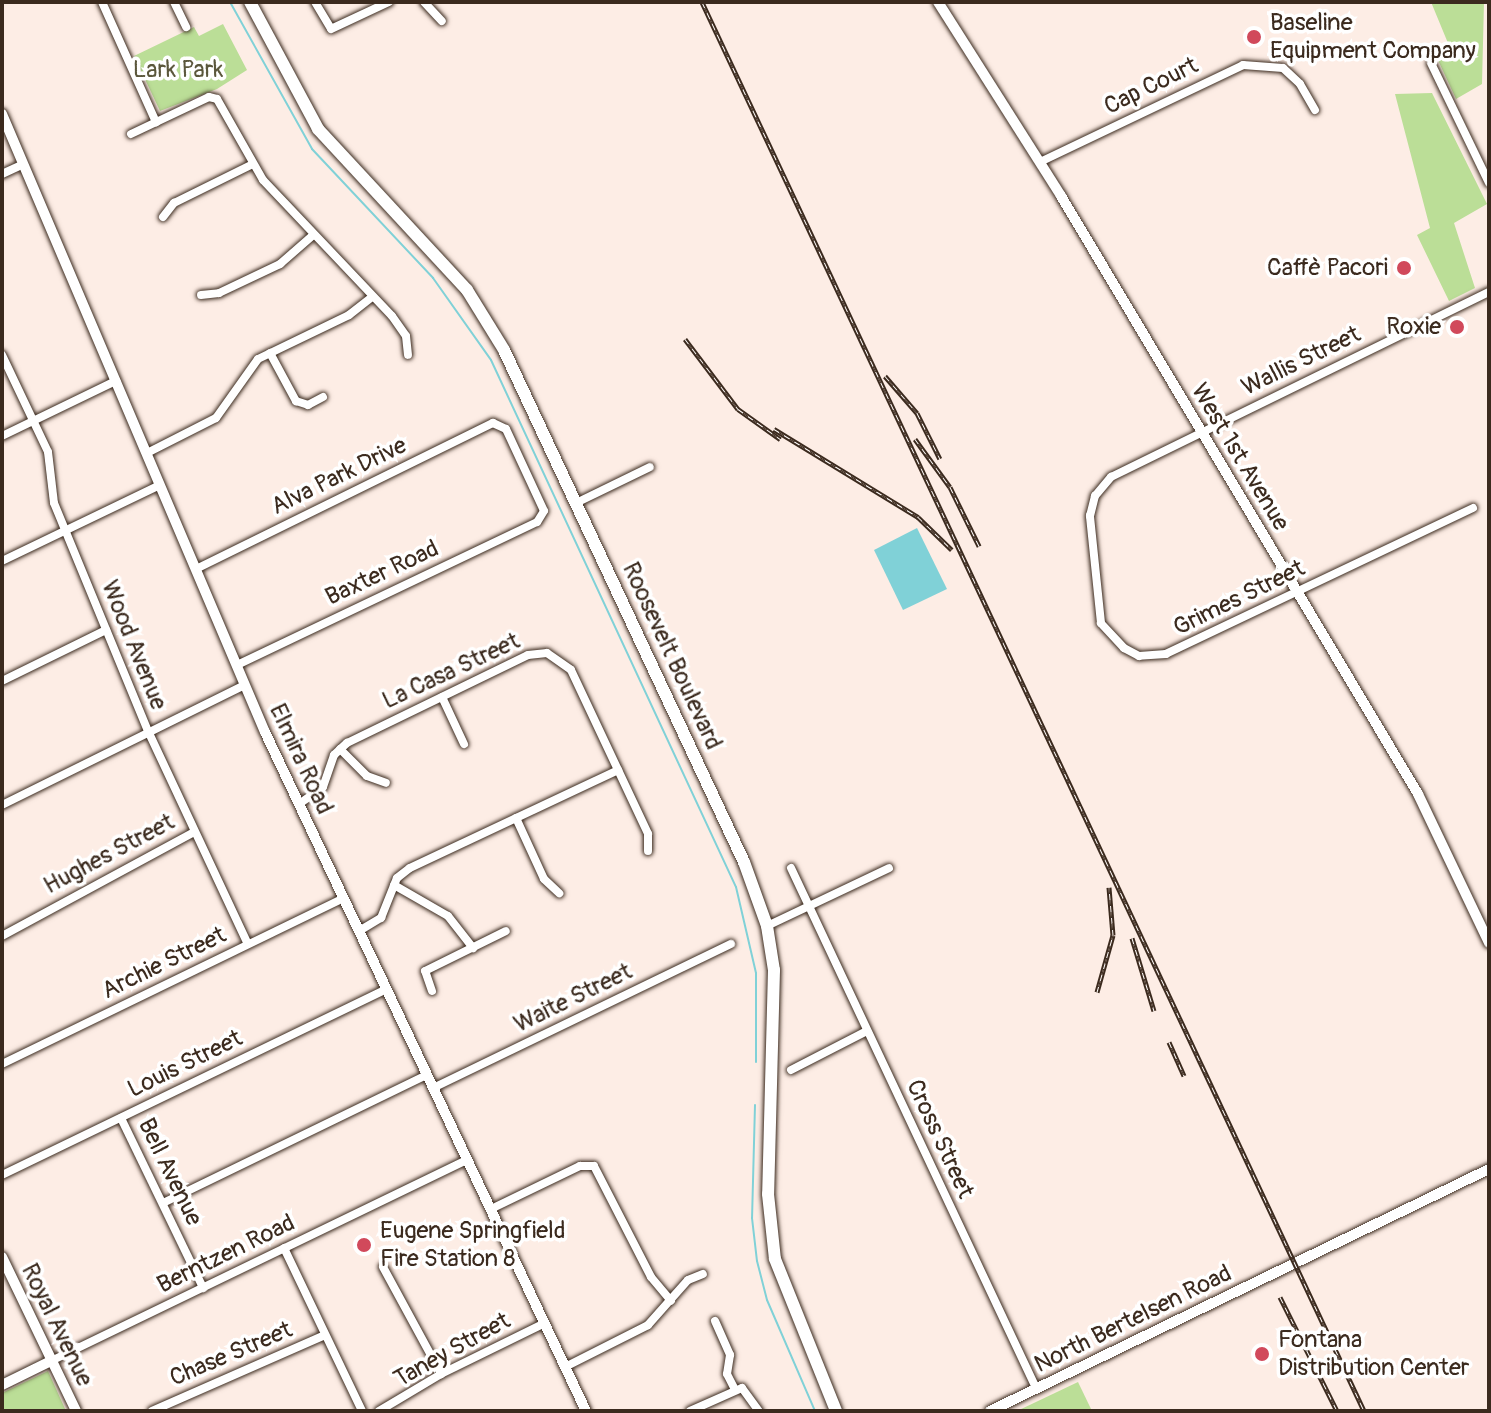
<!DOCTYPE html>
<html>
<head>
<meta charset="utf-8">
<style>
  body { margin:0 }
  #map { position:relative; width:1491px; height:1413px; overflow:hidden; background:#fdede5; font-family:Pangolin,sans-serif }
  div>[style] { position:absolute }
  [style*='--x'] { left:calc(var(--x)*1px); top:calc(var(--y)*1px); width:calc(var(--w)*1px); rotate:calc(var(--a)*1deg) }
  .green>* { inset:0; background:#bbde97 }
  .water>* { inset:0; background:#80d1d7 }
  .stream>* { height:2px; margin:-1px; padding:0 1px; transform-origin:1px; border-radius:1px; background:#80d1d7 }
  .roads { filter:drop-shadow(0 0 2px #3b2a1e) drop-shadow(0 0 2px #3b2a1e) }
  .minor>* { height:8px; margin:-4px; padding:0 4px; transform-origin:4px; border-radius:4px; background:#fff }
  .tertiary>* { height:10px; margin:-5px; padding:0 5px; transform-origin:5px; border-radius:5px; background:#fff }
  .secondary>* { height:12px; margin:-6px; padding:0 6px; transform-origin:6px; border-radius:6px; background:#fff }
  .rail>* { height:5px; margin-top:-2.5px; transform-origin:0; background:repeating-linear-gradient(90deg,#fff 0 6px,#3b2a1e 0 12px); box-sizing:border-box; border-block:2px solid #3b2a1e }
  .dots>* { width:22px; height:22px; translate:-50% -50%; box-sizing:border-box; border:4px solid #fff; border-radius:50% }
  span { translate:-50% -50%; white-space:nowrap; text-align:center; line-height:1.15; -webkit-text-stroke:7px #fff; paint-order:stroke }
  .poi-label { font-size:24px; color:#3b2a1e }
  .left { translate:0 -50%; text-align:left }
  .right { translate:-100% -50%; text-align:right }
  .park-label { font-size:24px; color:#5b573c }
  .street-label { font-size:24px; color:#3b2a1e }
  .frame { position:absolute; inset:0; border:4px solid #3b2a1e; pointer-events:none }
</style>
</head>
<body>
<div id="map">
  <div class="green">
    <i style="clip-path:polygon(1431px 2px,1484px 2px,1482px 84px,1456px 99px,1437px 58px,1450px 48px)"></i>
    <i style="clip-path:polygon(223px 24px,247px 70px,217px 89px,160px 111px,134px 56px,194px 27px,199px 36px)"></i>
    <i style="clip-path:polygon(1432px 93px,1487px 204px,1454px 223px,1475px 288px,1449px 301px,1417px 235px,1430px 228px,1395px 94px)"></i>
    <i style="clip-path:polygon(48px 1371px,66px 1411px,2px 1411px,2px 1393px)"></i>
    <i style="clip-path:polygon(1078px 1382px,1092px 1411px,1017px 1411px)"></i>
  </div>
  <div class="water">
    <i style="clip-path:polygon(917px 528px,947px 589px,903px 610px,874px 550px)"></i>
  </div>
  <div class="stream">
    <i style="--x:230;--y:2;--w:168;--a:60.8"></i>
    <i style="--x:312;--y:149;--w:177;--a:46.8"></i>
    <i style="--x:433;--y:278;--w:100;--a:54.7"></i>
    <i style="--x:491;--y:360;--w:581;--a:65.07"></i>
    <i style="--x:736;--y:887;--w:88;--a:76.9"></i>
    <i style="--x:756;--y:973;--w:89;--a:90"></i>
    <i style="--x:755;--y:1105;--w:113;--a:91.5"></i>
    <i style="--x:752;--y:1218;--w:43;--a:83.4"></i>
    <i style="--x:757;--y:1261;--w:40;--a:75.6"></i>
    <i style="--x:767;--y:1300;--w:121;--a:66.6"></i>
  </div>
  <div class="roads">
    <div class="minor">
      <i style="--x:102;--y:2;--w:132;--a:65.8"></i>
      <i style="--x:174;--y:2;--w:28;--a:64"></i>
      <i style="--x:315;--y:2;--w:31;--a:59"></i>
      <i style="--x:331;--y:29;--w:64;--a:-25"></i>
      <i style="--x:424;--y:2;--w:26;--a:47"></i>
      <i style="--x:1431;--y:63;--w:133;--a:64.2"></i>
      <i style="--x:131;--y:134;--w:86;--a:-25.4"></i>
      <i style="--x:209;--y:97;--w:8;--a:14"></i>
      <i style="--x:217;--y:99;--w:93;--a:60.4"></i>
      <i style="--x:263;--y:180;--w:187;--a:46.5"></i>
      <i style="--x:392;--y:316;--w:24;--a:55"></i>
      <i style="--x:406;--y:336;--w:19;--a:84"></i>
      <i style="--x:1040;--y:162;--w:225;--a:-25.5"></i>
      <i style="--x:1243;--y:65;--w:40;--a:4.3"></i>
      <i style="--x:1283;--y:68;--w:23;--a:43"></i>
      <i style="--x:1300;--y:84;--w:30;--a:60"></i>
      <i style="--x:2;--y:174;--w:23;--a:-25"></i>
      <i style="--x:163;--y:217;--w:18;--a:-52"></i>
      <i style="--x:174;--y:203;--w:88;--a:-26.3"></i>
      <i style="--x:201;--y:295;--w:18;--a:-6"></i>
      <i style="--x:219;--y:293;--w:68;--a:-25.4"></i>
      <i style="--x:280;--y:264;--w:43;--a:-41.2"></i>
      <i style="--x:270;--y:353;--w:55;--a:61.6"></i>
      <i style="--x:296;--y:401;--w:13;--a:18"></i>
      <i style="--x:308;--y:405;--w:17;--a:-28"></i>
      <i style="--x:2;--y:355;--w:107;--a:64.6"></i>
      <i style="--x:48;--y:452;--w:51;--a:83.3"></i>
      <i style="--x:54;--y:503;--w:249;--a:67.6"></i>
      <i style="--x:149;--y:733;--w:233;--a:64.9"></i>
      <i style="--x:2;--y:436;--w:127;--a:-25.8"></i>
      <i style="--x:147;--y:453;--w:77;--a:-26.9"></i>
      <i style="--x:216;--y:418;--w:72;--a:-54.6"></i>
      <i style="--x:258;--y:359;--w:101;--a:-25.8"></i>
      <i style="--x:349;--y:315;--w:29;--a:-38"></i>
      <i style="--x:576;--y:503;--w:82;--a:-25.9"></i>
      <i style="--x:1473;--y:508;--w:340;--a:154.6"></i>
      <i style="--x:1166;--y:654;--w:27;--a:176"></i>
      <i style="--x:1139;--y:656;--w:17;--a:-152"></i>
      <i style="--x:1124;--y:648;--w:34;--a:-133"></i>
      <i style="--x:1101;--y:623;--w:108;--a:-95.9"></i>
      <i style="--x:1090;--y:516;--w:21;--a:-76"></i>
      <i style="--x:1095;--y:496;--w:25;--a:-50"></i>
      <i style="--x:1111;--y:477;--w:421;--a:-26.1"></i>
      <i style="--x:2;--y:561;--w:175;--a:-25.7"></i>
      <i style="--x:196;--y:569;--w:331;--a:-26.2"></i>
      <i style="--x:493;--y:423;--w:14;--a:25"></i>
      <i style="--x:506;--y:429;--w:90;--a:65.1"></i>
      <i style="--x:544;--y:511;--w:13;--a:122"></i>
      <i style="--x:537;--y:522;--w:332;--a:154.5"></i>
      <i style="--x:2;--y:681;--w:116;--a:-26.1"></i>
      <i style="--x:442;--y:697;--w:52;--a:64.9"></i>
      <i style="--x:340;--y:749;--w:38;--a:45"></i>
      <i style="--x:367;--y:776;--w:20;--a:20"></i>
      <i style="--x:299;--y:804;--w:29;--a:-35"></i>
      <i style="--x:323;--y:787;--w:34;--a:-71"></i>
      <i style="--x:334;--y:755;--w:18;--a:-43"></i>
      <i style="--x:347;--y:743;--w:201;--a:-25.9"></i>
      <i style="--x:528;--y:655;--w:19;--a:-6"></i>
      <i style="--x:547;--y:653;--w:29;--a:35"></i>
      <i style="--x:571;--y:670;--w:181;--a:64.8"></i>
      <i style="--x:648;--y:834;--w:17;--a:90"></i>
      <i style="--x:2;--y:805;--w:271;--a:-26.3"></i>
      <i style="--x:516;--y:818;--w:67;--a:65.3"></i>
      <i style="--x:544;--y:879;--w:21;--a:43"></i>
      <i style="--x:791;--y:868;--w:575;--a:64.77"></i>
      <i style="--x:394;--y:885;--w:62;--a:29.9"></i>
      <i style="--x:448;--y:916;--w:41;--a:52"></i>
      <i style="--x:767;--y:926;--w:135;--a:-25.4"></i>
      <i style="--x:359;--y:931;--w:26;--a:-31"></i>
      <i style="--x:381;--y:918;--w:43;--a:-68.2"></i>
      <i style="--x:397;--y:878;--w:16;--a:-38"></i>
      <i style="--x:410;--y:868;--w:230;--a:-25.2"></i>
      <i style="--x:2;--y:936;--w:218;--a:-28.4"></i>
      <i style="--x:432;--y:991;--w:21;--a:-109"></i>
      <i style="--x:425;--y:971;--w:90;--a:-26.3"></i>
      <i style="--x:2;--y:1064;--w:380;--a:-25.9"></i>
      <i style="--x:791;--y:1070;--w:85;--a:-27.2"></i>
      <i style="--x:433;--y:1088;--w:331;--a:-25.8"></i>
      <i style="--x:121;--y:1118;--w:189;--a:64.2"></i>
      <i style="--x:2;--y:1175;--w:427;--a:-25.8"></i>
      <i style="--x:163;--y:1203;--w:293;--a:-25.9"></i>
      <i style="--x:491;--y:1209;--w:99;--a:-25.8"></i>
      <i style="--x:580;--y:1166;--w:14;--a:0"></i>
      <i style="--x:594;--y:1166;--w:125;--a:62.8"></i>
      <i style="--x:651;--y:1277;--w:31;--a:50"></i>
      <i style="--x:284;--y:1248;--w:181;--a:64.4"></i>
      <i style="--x:383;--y:1267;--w:122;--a:61.5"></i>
      <i style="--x:715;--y:1321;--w:37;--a:66"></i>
      <i style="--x:730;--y:1355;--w:19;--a:99"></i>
      <i style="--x:727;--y:1374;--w:18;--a:63"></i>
      <i style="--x:51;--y:1361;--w:462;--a:-25.8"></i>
      <i style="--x:565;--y:1367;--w:93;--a:-26.8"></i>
      <i style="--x:648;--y:1325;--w:60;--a:-48.4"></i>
      <i style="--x:688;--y:1280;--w:16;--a:-22"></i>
      <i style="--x:152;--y:1411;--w:189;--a:-23.7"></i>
      <i style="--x:379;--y:1411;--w:72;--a:-30.8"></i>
      <i style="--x:441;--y:1374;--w:116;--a:-26.1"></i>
      <i style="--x:690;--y:1411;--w:57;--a:-23.9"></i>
      <i style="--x:742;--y:1388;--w:29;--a:54"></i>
    </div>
    <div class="tertiary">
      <i style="--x:938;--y:2;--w:230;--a:57.6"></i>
      <i style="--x:1061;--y:196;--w:696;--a:59.16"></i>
      <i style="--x:1418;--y:794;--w:165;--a:64.5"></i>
      <i style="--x:2;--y:114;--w:672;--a:66.95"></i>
      <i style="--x:265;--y:732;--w:751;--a:64.7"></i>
      <i style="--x:2;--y:1257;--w:171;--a:64.3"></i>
      <i style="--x:2;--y:1385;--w:55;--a:-26.1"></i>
      <i style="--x:990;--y:1411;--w:555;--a:-25.87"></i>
    </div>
    <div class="secondary">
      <i style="--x:250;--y:2;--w:144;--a:61.8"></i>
      <i style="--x:318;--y:129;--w:219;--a:47.2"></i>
      <i style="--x:467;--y:290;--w:70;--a:58.3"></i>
      <i style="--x:504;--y:350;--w:565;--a:64.89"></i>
      <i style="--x:744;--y:862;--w:68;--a:70.2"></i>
      <i style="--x:767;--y:926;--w:45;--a:81"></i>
      <i style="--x:774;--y:970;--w:224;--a:91.5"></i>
      <i style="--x:768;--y:1194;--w:65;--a:83.9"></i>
      <i style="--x:775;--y:1259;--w:164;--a:68.1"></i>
    </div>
  </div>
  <div class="rail">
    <i style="--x:702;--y:2;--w:1557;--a:64.83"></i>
    <i style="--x:685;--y:339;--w:88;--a:52.9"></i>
    <i style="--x:738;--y:409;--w:52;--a:35.5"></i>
    <i style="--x:885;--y:376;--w:49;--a:49.1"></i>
    <i style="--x:917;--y:413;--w:51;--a:63.4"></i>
    <i style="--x:774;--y:429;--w:169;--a:31.4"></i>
    <i style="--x:918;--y:517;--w:47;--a:44.1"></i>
    <i style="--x:915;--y:439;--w:59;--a:53.9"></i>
    <i style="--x:950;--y:487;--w:66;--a:63.8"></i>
    <i style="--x:1132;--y:938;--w:76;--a:73.2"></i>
    <i style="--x:1097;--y:992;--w:59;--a:-74.3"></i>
    <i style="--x:1113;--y:935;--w:48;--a:-94.8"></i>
    <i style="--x:1169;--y:1042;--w:37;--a:66"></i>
    <i style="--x:1280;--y:1297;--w:127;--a:63.4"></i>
  </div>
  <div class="dots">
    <i style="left:1254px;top:37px;background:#d1495b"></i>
    <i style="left:1404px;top:268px;background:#d1495b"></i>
    <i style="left:1457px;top:327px;background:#d1495b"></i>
    <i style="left:364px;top:1245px;background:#d1495b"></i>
    <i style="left:1262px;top:1354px;background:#d1495b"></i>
  </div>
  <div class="poi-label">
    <span class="left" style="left:1270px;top:37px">Baseline<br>Equipment Company</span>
    <span class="right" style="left:1388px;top:268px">Caffè Pacori</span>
    <span class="right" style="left:1441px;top:327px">Roxie</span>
    <span class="left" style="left:380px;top:1245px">Eugene Springfield<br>Fire Station 8</span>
    <span class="left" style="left:1278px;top:1354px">Fontana<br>Distribution Center</span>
  </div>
  <div class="park-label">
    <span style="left:178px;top:70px">Lark Park</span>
  </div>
  <div class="street-label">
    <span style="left:1151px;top:86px;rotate:-26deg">Cap Court</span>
    <span style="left:1301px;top:361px;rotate:-26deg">Wallis Street</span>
    <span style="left:1240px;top:457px;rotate:59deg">West 1st Avenue</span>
    <span style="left:339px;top:476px;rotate:-26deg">Alva Park Drive</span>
    <span style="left:382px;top:573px;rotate:-25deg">Baxter Road</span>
    <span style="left:1239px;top:598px;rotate:-26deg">Grimes Street</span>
    <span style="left:134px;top:645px;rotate:68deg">Wood Avenue</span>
    <span style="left:672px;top:656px;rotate:65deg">Roosevelt Boulevard</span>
    <span style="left:451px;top:671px;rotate:-25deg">La Casa Street</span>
    <span style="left:301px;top:759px;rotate:65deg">Elmira Road</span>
    <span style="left:109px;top:854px;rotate:-28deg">Hughes Street</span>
    <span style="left:164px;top:963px;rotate:-26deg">Archie Street</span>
    <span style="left:573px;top:998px;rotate:-26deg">Waite Street</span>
    <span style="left:185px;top:1064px;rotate:-26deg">Louis Street</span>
    <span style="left:940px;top:1139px;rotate:65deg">Cross Street</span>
    <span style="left:170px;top:1172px;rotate:64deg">Bell Avenue</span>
    <span style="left:226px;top:1254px;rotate:-26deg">Berntzen Road</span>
    <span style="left:1133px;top:1319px;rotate:-26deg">North Bertelsen Road</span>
    <span style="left:57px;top:1325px;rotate:64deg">Royal Avenue</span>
    <span style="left:452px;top:1350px;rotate:-29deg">Taney Street</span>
    <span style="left:231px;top:1354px;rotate:-23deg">Chase Street</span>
  </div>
  <div class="frame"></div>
</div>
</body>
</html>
